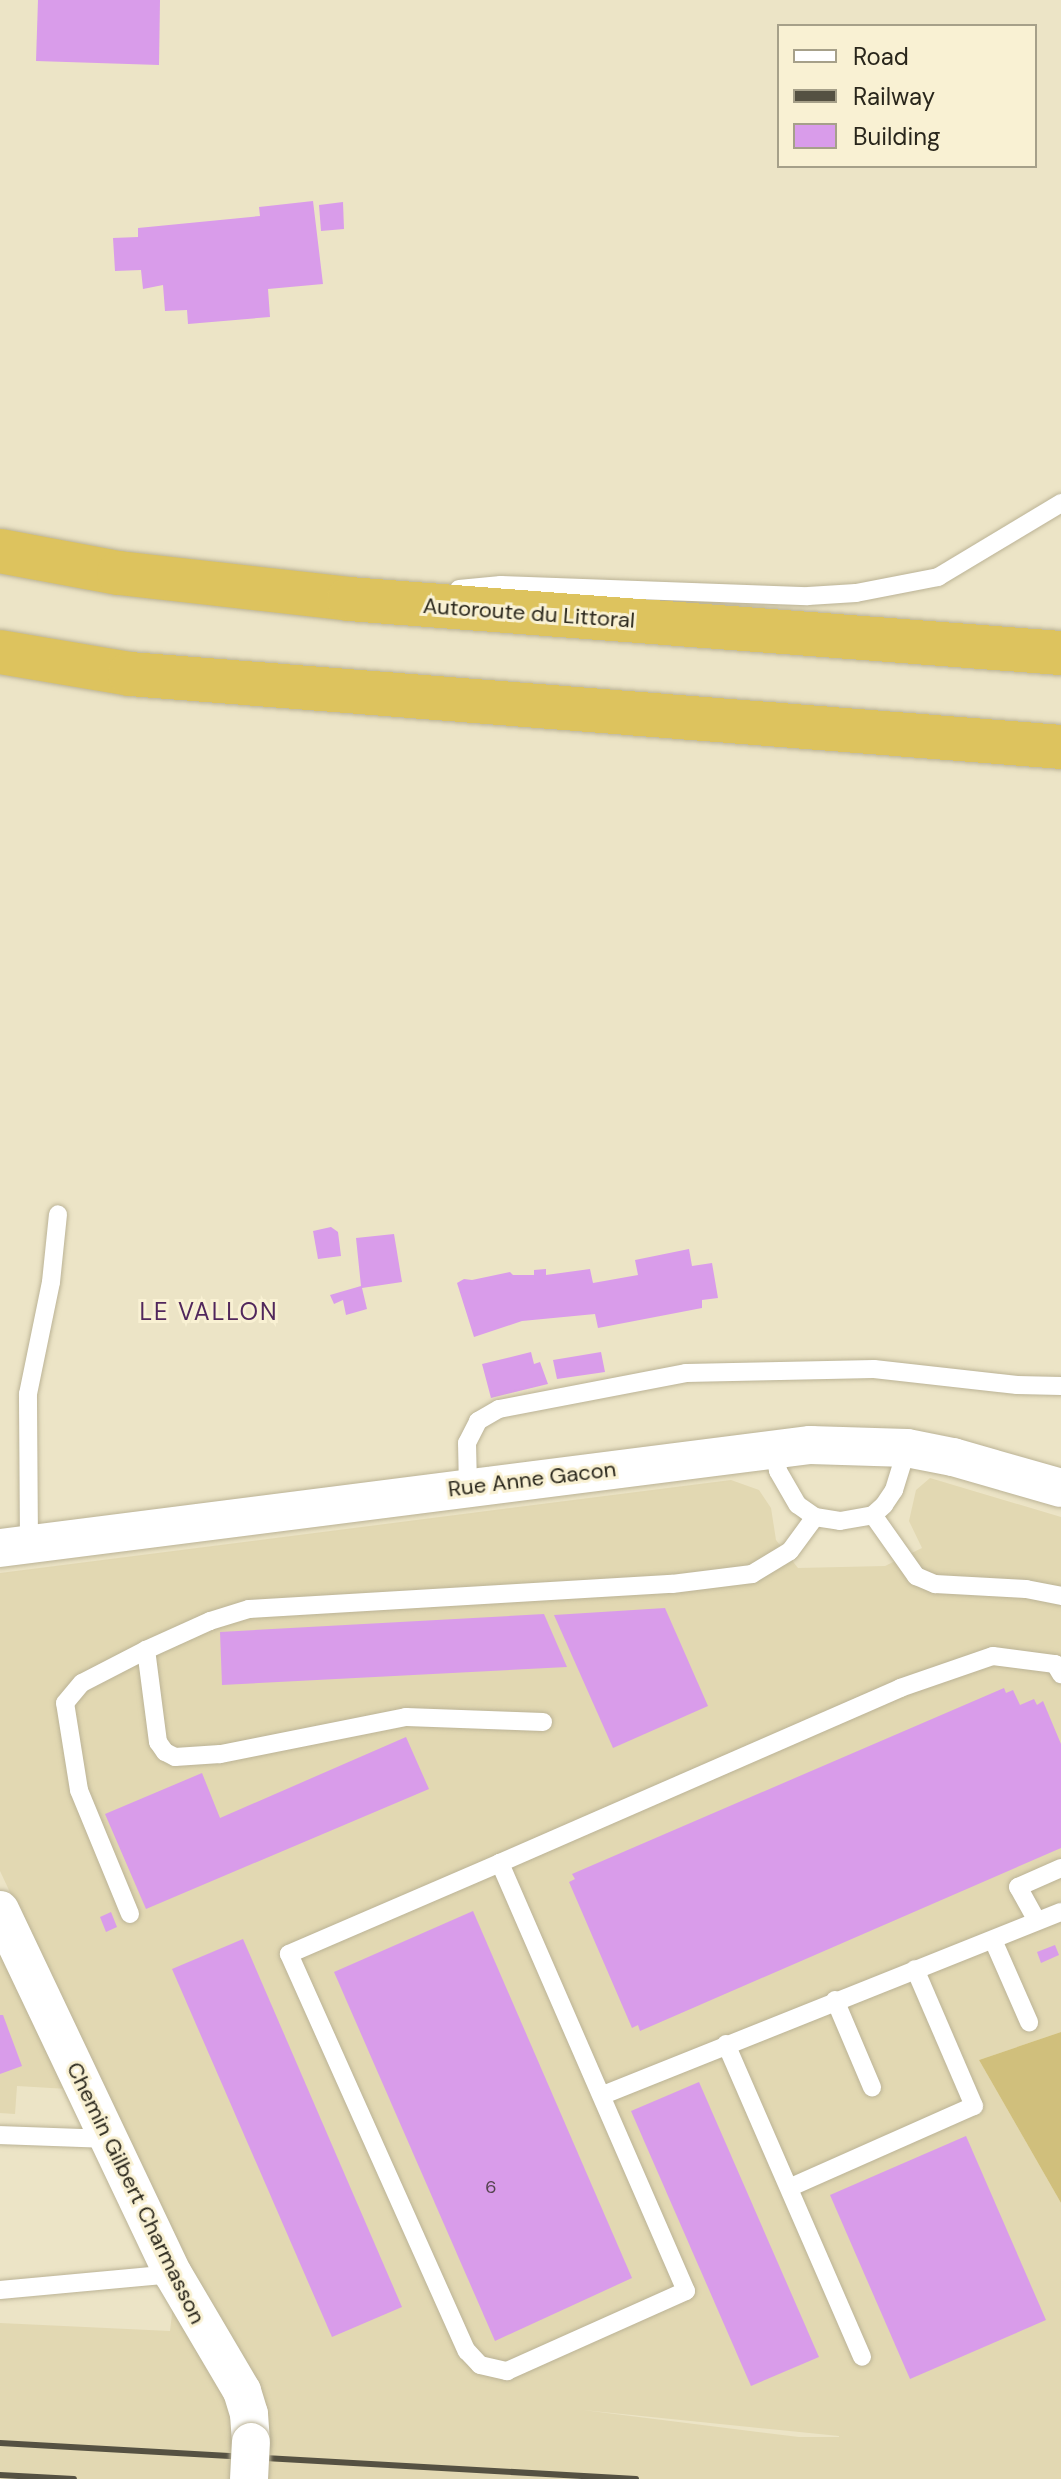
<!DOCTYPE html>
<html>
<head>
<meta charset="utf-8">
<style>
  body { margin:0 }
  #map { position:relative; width:1061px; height:2479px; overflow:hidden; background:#ece4c6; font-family:"DM Sans",sans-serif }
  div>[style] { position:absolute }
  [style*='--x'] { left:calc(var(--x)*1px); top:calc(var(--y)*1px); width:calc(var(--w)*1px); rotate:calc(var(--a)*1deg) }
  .built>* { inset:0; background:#e2d8b2 }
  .green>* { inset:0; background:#d0bf7c }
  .building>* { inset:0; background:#d99cea }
  .roads { filter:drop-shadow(0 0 2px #bbb396) drop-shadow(0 0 2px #bbb396) }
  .service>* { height:18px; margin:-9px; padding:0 9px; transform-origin:9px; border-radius:9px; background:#fff }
  .minor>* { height:38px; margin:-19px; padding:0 19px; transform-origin:19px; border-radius:19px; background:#fff }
  .motorway>* { height:44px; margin:-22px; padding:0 22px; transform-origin:22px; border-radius:22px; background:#ddc35e }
  .rail>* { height:6px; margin:-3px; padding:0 3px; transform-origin:3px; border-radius:3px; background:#555142 }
  .bridges { filter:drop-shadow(0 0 2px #bbb396) drop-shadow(0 0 2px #bbb396) }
  .minor-bridge>* { height:38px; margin:-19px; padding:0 19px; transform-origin:19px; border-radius:19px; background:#fff }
  span { translate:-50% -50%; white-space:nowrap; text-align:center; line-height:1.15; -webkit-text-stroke:6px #f9f1d3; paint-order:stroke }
  .number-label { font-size:18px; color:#55444f }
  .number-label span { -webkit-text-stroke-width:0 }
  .street-label { font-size:22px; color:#29261b }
  .neighbourhood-label { font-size:24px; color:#51275c; letter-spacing:2px }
  .legend { position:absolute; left:777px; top:24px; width:260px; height:144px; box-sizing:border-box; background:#f9f1d3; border:2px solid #a6a089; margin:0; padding:10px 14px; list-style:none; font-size:24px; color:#29261b }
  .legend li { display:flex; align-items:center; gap:16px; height:40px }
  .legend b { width:40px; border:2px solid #a6a089 }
</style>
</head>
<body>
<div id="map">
  <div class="built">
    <i style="clip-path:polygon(evenodd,930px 1478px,1061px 1517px,1061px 2032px,979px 2060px,1061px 2203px,1061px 2479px,0 2479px,0 2323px,170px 2331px,173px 2305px,100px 2084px,0 1871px,0 1573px,731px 1480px,759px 1490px,771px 1508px,776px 1540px,798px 1568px,885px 1566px,922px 1548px,909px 1521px,916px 1490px,930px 1478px,583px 2410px,839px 2436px,839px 2437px,799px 2437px,583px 2410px)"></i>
    <i style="clip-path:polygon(0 1942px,68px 2089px,17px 2086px,15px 2114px,0 2113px)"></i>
  </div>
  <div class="green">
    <i style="clip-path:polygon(1061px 2032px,1061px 2203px,979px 2060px)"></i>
  </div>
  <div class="building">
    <i style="clip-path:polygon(38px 0,160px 0,159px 65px,36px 61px)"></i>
    <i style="clip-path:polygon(313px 201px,323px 284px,268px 289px,270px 317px,188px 324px,187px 310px,165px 311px,163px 285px,143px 289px,141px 270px,115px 271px,113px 238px,138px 237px,138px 228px,260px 216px,259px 207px)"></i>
    <i style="clip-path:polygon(343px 202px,344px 229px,321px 231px,319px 205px)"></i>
    <i style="clip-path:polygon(331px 1227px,338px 1232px,341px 1256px,318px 1259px,313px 1231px)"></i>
    <i style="clip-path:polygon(394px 1234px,402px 1282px,362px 1288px,367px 1309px,346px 1315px,343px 1300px,334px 1304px,330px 1295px,361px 1286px,356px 1238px)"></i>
    <i style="clip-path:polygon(689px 1249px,692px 1266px,712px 1263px,718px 1298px,702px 1300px,702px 1308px,598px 1328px,595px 1314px,522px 1321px,474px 1337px,457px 1283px,464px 1279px,472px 1280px,510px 1272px,513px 1275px,534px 1275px,534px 1270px,546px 1269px,546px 1275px,590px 1269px,593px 1283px,638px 1275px,635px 1260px)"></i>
    <i style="clip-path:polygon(531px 1352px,534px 1364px,540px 1362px,548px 1384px,491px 1398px,482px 1364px)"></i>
    <i style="clip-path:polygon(601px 1352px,605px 1372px,557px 1379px,553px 1360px)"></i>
    <i style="clip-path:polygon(665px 1608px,708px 1706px,613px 1748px,554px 1615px)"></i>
    <i style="clip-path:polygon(544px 1614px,567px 1667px,222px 1685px,220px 1632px)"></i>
    <i style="clip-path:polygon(1004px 1688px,1006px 1693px,1013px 1690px,1020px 1705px,1034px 1699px,1037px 1705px,1043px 1701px,1061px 1744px,1061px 1848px,640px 2031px,638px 2025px,632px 2028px,569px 1882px,575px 1879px,572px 1874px)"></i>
    <i style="clip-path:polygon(406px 1737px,429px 1789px,146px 1909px,105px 1814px,202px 1773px,220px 1818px)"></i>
    <i style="clip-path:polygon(473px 1911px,632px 2278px,495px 2341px,334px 1972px)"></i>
    <i style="clip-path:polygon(111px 1912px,117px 1927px,106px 1932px,100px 1917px)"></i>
    <i style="clip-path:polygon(243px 1939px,402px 2307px,332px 2337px,172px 1969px)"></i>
    <i style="clip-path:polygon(1055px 1945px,1059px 1955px,1041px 1963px,1037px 1952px)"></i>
    <i style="clip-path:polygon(0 2015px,3px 2015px,22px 2066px,0 2074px)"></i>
    <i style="clip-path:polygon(699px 2082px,819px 2357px,751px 2386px,631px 2111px)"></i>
    <i style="clip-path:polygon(966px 2136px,1046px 2320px,910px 2379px,830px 2195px)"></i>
  </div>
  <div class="roads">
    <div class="service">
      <i style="--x:459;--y:589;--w:42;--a:-5.4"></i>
      <i style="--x:501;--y:585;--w:307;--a:2.1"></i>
      <i style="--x:808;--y:596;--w:48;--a:-3.6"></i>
      <i style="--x:856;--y:593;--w:84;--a:-11"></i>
      <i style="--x:938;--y:577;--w:144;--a:-31"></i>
      <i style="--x:774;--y:1448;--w:23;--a:80"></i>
      <i style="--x:778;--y:1471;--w:39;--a:60"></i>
      <i style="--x:798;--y:1505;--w:21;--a:35"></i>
      <i style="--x:815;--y:1517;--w:25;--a:9"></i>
      <i style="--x:840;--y:1521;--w:34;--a:-10"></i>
      <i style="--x:873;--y:1515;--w:15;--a:-42"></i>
      <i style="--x:884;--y:1505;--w:18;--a:-56"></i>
      <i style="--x:894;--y:1490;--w:44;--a:-72.8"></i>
      <i style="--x:468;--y:1487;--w:44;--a:-91.3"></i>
      <i style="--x:467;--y:1443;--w:25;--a:-63"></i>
      <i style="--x:478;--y:1421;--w:24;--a:-30"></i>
      <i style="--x:499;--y:1409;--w:190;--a:-10.9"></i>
      <i style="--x:686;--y:1373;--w:188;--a:-1.2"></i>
      <i style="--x:874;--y:1369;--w:144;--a:6.4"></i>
      <i style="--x:1017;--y:1385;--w:44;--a:1.3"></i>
      <i style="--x:873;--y:1515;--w:75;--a:54.8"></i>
      <i style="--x:916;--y:1576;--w:21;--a:23"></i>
      <i style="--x:935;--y:1584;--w:91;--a:3.1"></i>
      <i style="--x:1026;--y:1589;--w:36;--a:11"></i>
      <i style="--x:29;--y:1544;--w:150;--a:-90.4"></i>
      <i style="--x:28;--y:1394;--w:114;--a:-78.4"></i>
      <i style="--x:51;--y:1282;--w:68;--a:-84.1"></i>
      <i style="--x:543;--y:1722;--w:137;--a:-177.9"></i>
      <i style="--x:406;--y:1717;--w:190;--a:168.7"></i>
      <i style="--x:220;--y:1754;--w:45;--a:176.2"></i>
      <i style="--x:175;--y:1757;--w:11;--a:-153"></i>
      <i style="--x:165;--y:1752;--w:12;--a:-125"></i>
      <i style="--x:158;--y:1742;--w:93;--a:-97.4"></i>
      <i style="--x:146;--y:1650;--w:70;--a:-24.4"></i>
      <i style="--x:210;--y:1621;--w:41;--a:-17.1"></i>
      <i style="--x:249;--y:1609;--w:424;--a:-3.4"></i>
      <i style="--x:672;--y:1584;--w:81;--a:-7.1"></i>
      <i style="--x:752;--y:1574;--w:44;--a:-31.2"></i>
      <i style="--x:790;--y:1551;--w:42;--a:-53.7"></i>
      <i style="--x:500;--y:1863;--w:230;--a:156.7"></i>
      <i style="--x:289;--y:1954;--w:435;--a:65.9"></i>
      <i style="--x:467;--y:2351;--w:19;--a:47"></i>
      <i style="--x:480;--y:2365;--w:28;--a:13"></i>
      <i style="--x:507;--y:2371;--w:196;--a:-24.1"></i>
      <i style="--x:686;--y:2291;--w:467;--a:-113.5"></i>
      <i style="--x:500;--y:1863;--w:437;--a:-23.6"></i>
      <i style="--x:900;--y:1688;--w:98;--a:-19"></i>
      <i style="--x:993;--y:1656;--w:63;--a:7.4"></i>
      <i style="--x:1055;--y:1664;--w:12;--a:59"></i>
      <i style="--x:130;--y:1914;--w:134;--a:-112.4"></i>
      <i style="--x:79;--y:1790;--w:88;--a:-99.1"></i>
      <i style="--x:65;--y:1703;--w:26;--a:-50"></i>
      <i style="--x:82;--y:1683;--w:72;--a:-27.3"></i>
      <i style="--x:1037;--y:1921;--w:39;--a:-119"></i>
      <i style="--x:1018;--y:1887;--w:47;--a:-23.8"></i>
      <i style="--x:993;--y:1940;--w:90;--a:66.3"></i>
      <i style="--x:835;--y:2000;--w:95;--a:67"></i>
      <i style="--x:726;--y:2044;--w:341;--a:66.5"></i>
      <i style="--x:603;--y:2095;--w:493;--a:-21.8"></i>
      <i style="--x:0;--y:2135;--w:107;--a:2.1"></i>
      <i style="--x:791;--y:2187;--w:200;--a:-23.9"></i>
      <i style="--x:974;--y:2106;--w:149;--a:-113.3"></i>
      <i style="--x:0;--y:2290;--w:174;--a:-5.3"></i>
    </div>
    <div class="minor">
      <i style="--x:0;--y:1548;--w:817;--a:-7.25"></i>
      <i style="--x:810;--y:1445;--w:97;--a:1.8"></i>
      <i style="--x:907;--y:1448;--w:47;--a:11.1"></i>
      <i style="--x:953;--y:1457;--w:112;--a:16"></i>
      <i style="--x:0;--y:1910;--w:403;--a:64.6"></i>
      <i style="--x:173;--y:2274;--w:136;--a:59.5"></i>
      <i style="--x:242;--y:2391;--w:24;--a:73"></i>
      <i style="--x:249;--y:2414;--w:28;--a:86"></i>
    </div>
    <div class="motorway">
      <i style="--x:0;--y:551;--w:121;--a:10.5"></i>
      <i style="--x:119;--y:573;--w:231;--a:6.4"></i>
      <i style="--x:349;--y:599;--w:714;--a:4.34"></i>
      <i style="--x:0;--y:652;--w:132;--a:9.6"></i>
      <i style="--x:130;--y:674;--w:934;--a:4.48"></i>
    </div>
  </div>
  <div class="rail">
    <i style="--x:0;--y:2443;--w:637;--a:3.24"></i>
    <i style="--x:0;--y:2475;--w:74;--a:3.1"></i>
  </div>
  <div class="bridges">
    <div class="minor-bridge">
      <i style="--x:249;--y:2479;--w:37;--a:-87"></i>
    </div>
  </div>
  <div class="number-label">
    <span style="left:491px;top:2187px">6</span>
  </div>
  <div class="street-label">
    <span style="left:529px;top:613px;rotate:4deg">Autoroute du Littoral</span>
    <span style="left:532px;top:1479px;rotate:-7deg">Rue Anne Gacon</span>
    <span style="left:136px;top:2193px;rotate:64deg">Chemin Gilbert Charmasson</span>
  </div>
  <div class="neighbourhood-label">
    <span style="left:209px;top:1312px">LE VALLON</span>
  </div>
  <ul class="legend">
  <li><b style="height:10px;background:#fff"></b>Road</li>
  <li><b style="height:10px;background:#555142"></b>Railway</li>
  <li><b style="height:22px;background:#d99cea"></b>Building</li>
  </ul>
</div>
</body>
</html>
